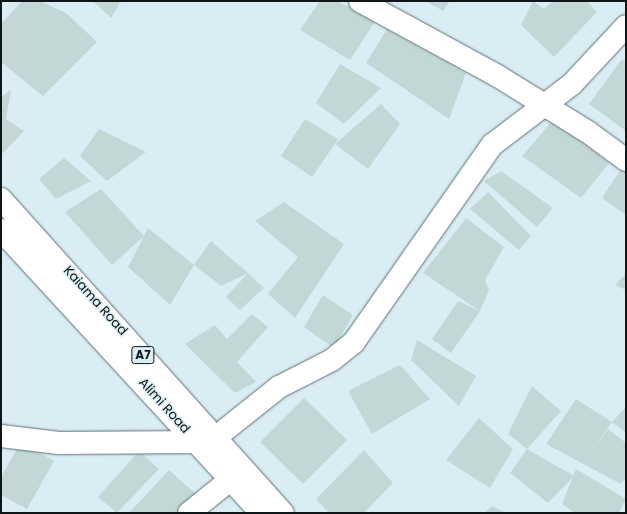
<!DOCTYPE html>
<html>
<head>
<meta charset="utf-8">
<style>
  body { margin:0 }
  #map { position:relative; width:627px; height:514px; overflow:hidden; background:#daedf5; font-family:Poppins,sans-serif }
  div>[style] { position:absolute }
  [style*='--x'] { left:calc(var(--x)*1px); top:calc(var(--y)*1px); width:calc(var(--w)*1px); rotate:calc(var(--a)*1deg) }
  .building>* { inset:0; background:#c3d8d6 }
  .roads { filter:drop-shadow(0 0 1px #5f7076) drop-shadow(0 0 1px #5f7076) }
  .minor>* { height:22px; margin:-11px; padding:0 11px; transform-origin:11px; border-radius:11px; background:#fff }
  .highway>* { height:22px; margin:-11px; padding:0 11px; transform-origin:11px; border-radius:11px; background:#fff }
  span { translate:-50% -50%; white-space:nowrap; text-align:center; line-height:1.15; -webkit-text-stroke:3px #daedf5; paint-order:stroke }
  .shield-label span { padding:1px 3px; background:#daedf5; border:1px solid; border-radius:3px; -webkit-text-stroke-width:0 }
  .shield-label { font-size:12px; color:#0f1618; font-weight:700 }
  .street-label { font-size:13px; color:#0f1618 }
  .frame { position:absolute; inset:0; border:2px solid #0f1618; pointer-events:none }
</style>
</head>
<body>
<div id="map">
  <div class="building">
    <i style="clip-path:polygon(22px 1px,40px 1px,66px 13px,97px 42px,43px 96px,1px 62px,1px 24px)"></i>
    <i style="clip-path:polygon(93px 1px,121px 1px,111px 18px)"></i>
    <i style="clip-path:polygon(320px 1px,337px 1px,376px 20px,350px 60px,300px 30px)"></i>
    <i style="clip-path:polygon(426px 1px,450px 1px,443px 11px)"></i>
    <i style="clip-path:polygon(533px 1px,544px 9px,554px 1px,587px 1px,597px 12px,554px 57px,521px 25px)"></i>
    <i style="clip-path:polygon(387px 29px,466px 73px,449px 119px,366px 63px)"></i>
    <i style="clip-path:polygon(622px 59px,626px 62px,626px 131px,589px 104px)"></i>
    <i style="clip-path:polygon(340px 64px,381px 88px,344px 124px,316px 103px)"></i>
    <i style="clip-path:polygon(11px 90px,6px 119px,24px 131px,1px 155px,1px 97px)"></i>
    <i style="clip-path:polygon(381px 104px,400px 124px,368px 169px,335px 144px,312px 177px,281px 156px,305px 119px,338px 139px,335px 144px)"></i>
    <i style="clip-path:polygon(554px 119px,609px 163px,581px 198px,522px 156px)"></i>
    <i style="clip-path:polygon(99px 129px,146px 152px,107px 181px,80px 156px)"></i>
    <i style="clip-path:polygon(64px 158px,91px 181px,56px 199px,39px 179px)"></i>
    <i style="clip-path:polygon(621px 169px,626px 173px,626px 215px,602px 198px)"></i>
    <i style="clip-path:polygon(501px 171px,553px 208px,537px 227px,484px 181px)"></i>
    <i style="clip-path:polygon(101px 189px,144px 236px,112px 265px,65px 212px)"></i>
    <i style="clip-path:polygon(488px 192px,531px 236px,519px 250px,470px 209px)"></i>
    <i style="clip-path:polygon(284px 202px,344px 244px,295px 318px,268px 294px,298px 257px,255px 221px)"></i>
    <i style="clip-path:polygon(466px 218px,504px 247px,485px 280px,489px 290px,480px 311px,451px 353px,432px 339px,458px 301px,480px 311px,423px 273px)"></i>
    <i style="clip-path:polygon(148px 228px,194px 265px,170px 305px,128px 267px)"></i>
    <i style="clip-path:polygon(211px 241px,248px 273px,221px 286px,194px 265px)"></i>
    <i style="clip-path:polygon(248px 273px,264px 288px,240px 310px,226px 297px)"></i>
    <i style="clip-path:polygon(626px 273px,626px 290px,615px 285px)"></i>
    <i style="clip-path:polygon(323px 295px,353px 315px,334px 348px,304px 327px)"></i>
    <i style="clip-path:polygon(252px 314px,268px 327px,237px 362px,256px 382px,235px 393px,185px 344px,215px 325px,227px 339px)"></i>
    <i style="clip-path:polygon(417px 340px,476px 376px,459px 406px,411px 360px)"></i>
    <i style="clip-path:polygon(400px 365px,430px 399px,372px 434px,348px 391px)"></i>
    <i style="clip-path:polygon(532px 386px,561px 411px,527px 449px,508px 434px)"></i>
    <i style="clip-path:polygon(304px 398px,347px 440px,303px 484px,260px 442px)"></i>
    <i style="clip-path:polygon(576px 399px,612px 422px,591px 452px,608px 429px,626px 443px,626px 477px,621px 484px,546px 444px)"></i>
    <i style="clip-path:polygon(626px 407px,626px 433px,612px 422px)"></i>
    <i style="clip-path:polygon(479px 418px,513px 449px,490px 488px,446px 460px)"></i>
    <i style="clip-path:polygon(21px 442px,54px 461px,27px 509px,1px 495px,1px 477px)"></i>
    <i style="clip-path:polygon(527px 449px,574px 476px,548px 503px,510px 473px)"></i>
    <i style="clip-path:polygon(364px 450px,393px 483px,364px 513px,329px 513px,316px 499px)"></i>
    <i style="clip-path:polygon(139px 451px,159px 469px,117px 513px,98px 497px)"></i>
    <i style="clip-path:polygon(576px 469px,626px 499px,619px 513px,575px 513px,562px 504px)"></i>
    <i style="clip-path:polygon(169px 470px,197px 495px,181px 513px,129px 513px)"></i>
    <i style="clip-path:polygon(492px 506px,506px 513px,484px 513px)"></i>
  </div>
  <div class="roads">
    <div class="minor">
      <i style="--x:360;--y:1;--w:155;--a:28.6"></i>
      <i style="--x:496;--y:75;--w:108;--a:31.8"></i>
      <i style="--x:588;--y:132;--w:47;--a:36.4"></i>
      <i style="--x:1;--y:436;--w:58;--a:6.9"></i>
      <i style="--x:59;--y:443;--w:138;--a:-0.4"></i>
      <i style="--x:215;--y:438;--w:82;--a:-38.6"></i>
      <i style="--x:279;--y:387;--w:59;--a:-27"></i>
      <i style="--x:332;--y:360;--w:28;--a:-39"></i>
      <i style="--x:354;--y:342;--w:241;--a:-55"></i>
      <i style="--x:492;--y:145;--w:101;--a:-37.3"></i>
      <i style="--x:572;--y:84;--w:79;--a:-47"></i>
      <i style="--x:189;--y:513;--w:53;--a:-38.8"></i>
    </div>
    <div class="highway">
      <i style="--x:1;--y:199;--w:422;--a:48.1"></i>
      <i style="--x:1;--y:230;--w:384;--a:47.4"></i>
    </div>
  </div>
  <div class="shield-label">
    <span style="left:143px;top:355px">A7</span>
  </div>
  <div class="street-label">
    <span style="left:95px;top:301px;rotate:48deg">Kaiama Road</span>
    <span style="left:164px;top:406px;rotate:48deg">Alimi Road</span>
  </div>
  <div class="frame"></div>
</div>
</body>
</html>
